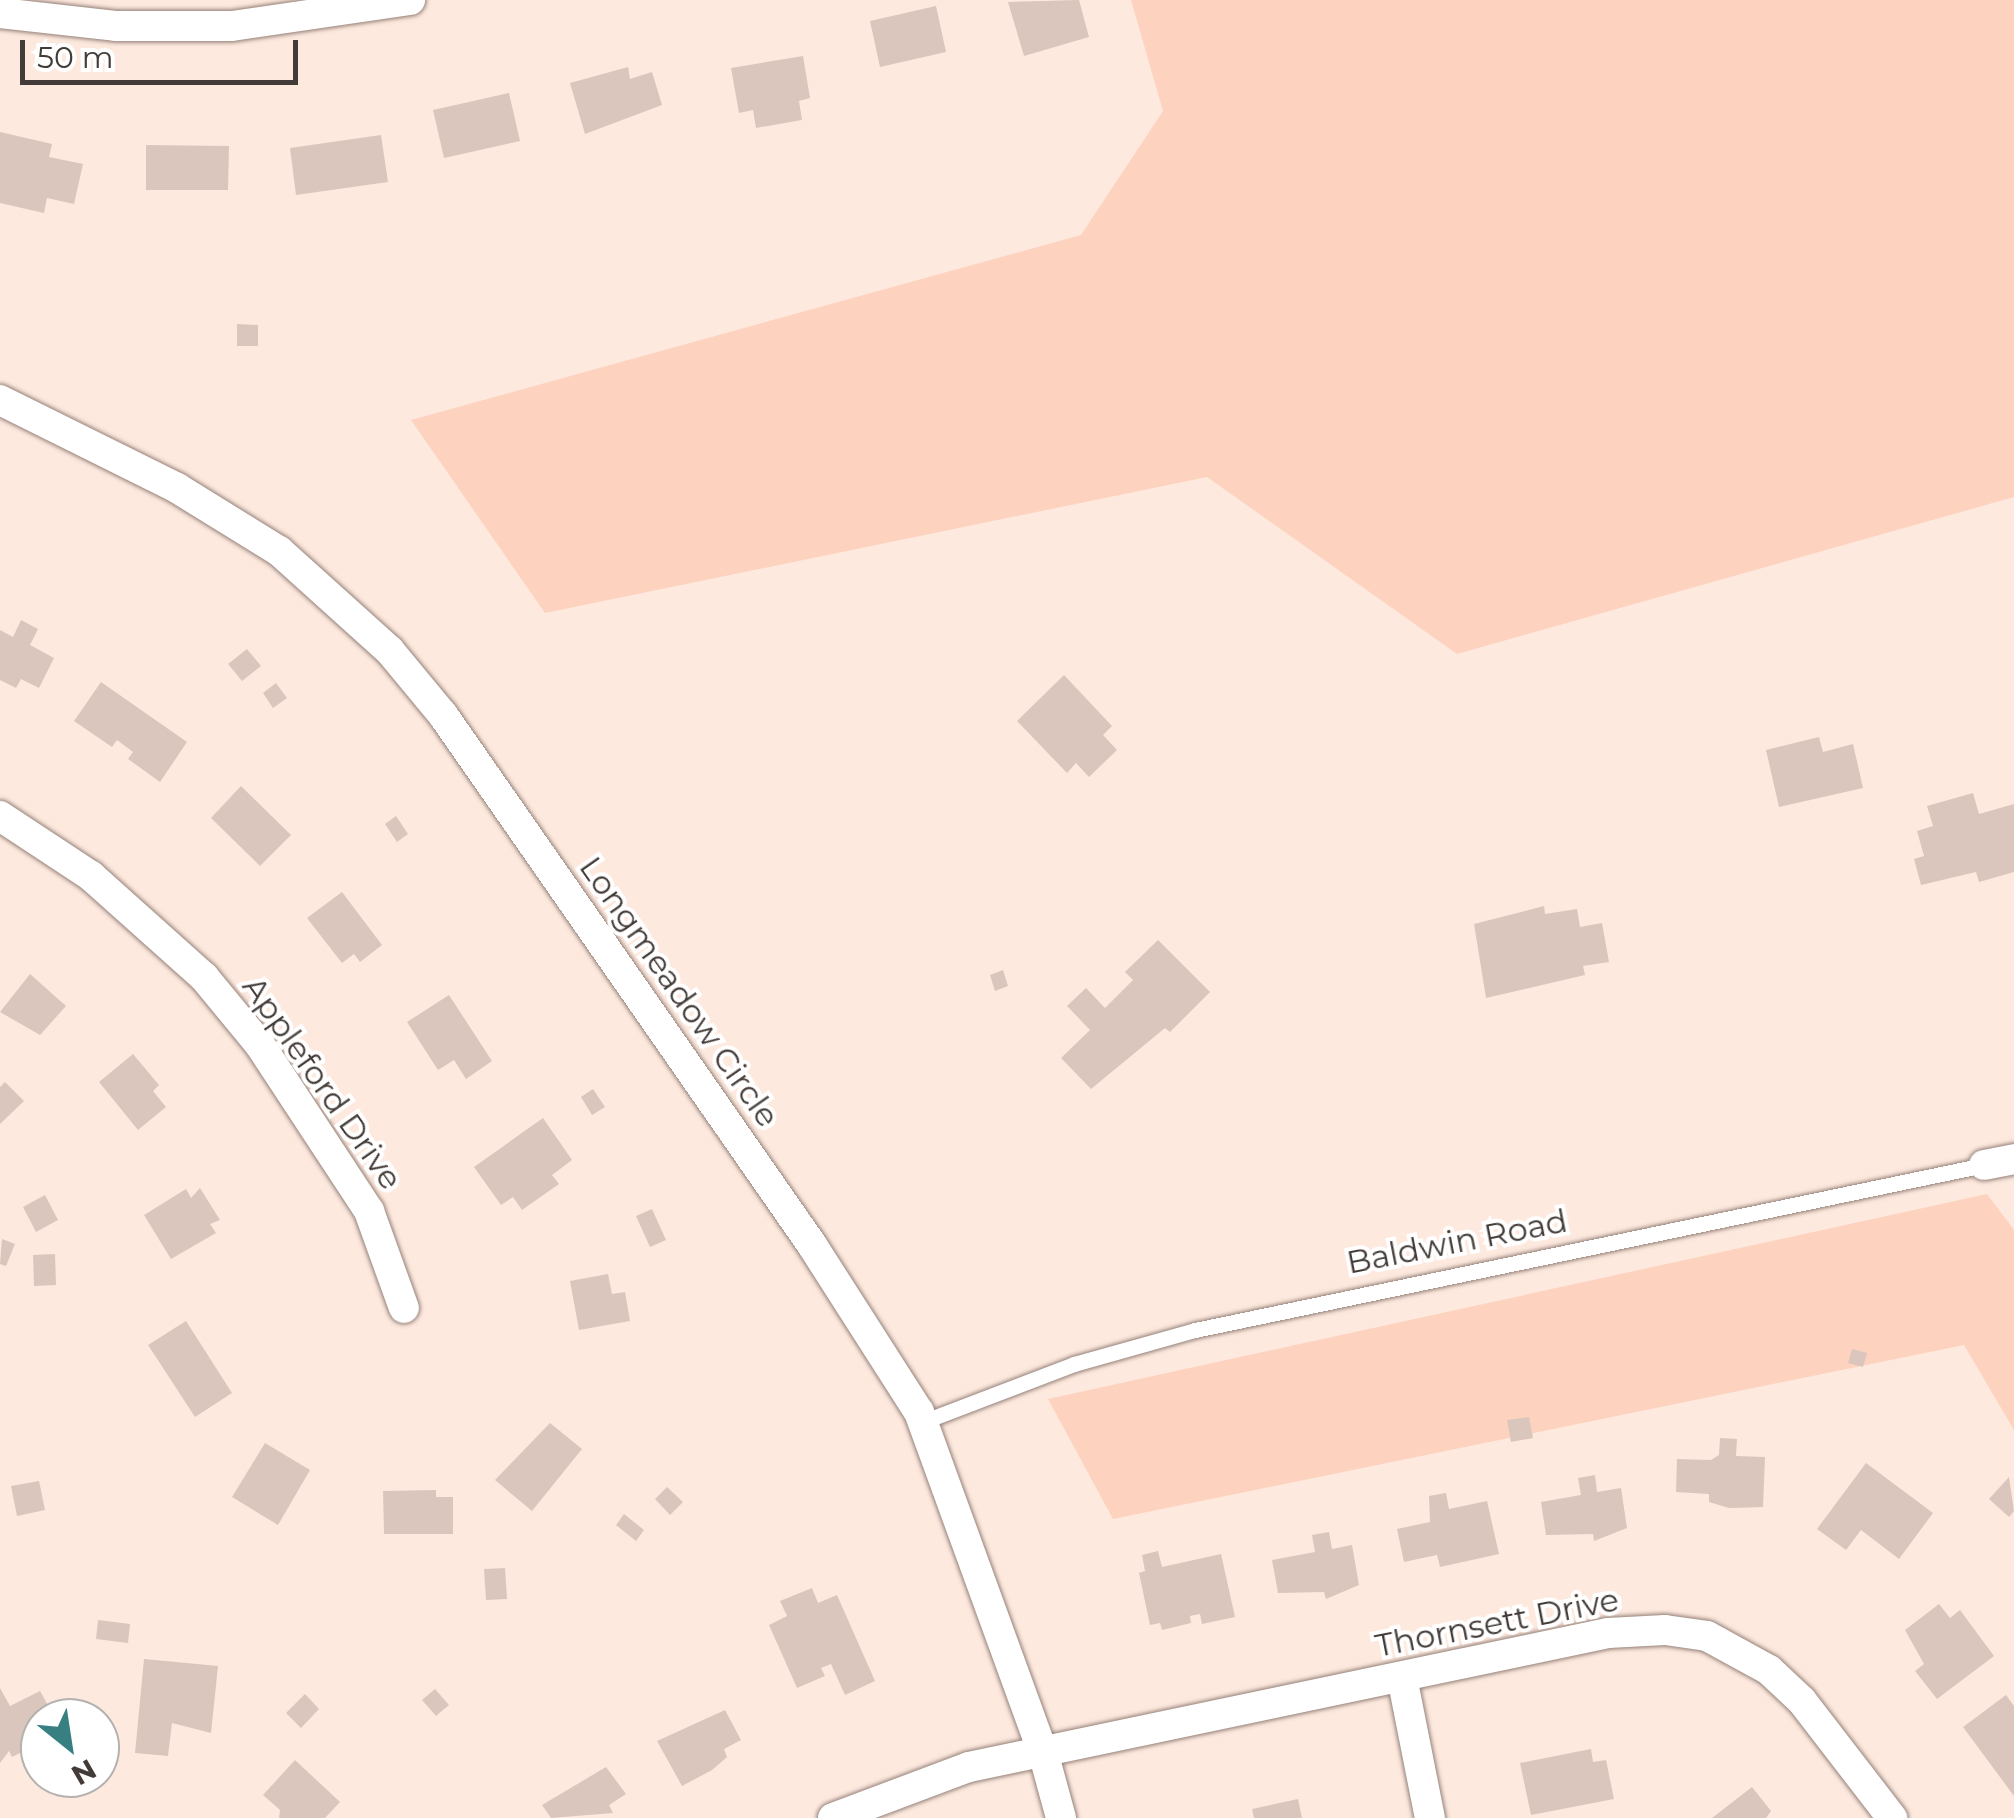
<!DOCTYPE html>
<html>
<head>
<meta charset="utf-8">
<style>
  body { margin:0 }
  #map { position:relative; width:2014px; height:1818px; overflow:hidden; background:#fee9df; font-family:Montserrat,sans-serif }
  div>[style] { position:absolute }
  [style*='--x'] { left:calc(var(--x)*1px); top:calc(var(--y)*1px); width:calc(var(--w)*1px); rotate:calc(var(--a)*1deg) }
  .green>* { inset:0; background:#fdd2be }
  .building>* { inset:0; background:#dac6bc }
  .roads { filter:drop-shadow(0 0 2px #948178) drop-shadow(0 0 2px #948178) }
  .lane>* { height:15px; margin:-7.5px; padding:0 7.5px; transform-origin:7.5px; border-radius:7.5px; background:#fff }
  .street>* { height:30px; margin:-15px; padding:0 15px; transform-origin:15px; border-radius:15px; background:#fff }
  span { translate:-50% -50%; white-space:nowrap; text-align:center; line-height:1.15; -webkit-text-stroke:8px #fff; paint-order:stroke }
  .street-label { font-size:32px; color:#433b37 }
  .north { position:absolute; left:20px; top:1698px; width:100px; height:100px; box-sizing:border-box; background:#fff; border:2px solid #b4b1af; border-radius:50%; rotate:150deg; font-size:28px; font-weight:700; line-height:40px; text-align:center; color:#433b37 }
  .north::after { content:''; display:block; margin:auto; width:35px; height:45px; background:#377f81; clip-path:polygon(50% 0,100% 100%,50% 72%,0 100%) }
  .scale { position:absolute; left:20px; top:40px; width:278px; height:45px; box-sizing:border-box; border:5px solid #433b37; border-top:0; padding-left:12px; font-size:30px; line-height:35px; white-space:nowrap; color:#433b37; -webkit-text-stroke:8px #fff; paint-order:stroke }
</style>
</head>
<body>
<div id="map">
  <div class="green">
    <i style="clip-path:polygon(1131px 0,2014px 0,2014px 497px,1457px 654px,1207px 477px,545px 613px,411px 420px,1081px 235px,1163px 111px)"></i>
    <i style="clip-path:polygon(1987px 1194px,2014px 1230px,2014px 1430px,1964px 1345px,1113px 1519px,1048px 1399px)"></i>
  </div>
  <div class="building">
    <i style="clip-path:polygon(1079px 0,1089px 37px,1024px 56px,1008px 2px)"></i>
    <i style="clip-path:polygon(936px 6px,946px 52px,880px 67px,870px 21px)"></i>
    <i style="clip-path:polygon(803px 56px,810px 98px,799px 101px,802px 120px,756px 128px,753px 110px,739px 113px,731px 68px)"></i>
    <i style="clip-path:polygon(628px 67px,630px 79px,652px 72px,662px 105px,585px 134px,570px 83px)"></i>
    <i style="clip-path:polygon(509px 93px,520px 141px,444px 158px,433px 110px)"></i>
    <i style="clip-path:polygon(0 132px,52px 144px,49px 157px,83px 164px,74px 204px,47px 198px,44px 213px,0 203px)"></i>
    <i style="clip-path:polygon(381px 135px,388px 182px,296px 195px,290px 148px)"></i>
    <i style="clip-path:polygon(146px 145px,229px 146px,228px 190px,146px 190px)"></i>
    <i style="clip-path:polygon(237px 324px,258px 325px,258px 346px,237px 346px)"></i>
    <i style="clip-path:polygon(21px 620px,38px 629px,30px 645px,54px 658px,39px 688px,21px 679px,16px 688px,0 680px,0 630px,13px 637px)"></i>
    <i style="clip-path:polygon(247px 649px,261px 666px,242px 681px,228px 664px)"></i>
    <i style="clip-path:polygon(1064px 675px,1112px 726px,1103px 735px,1117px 750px,1089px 777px,1076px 763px,1067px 773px,1017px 721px)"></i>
    <i style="clip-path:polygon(101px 682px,187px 742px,160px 782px,128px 759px,133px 752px,117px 740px,112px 747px,74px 721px)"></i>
    <i style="clip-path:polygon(276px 683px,287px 698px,273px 708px,263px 693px)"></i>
    <i style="clip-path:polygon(1819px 737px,1823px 752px,1853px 744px,1863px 788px,1779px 807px,1766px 750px)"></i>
    <i style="clip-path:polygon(241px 786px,291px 835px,260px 866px,211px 818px)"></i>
    <i style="clip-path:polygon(1973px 793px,1979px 814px,2014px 804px,2014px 872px,1979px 882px,1976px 872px,1921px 885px,1914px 859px,1924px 856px,1917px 831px,1933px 826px,1927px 806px)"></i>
    <i style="clip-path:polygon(396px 816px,408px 834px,397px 842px,385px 824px)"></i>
    <i style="clip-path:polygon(342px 892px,382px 945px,360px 962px,354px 954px,342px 963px,307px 918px)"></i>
    <i style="clip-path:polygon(1544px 906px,1545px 914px,1577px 909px,1580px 927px,1602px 923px,1609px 962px,1583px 966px,1585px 975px,1486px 998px,1474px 924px)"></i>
    <i style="clip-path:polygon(1158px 940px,1210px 992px,1170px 1032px,1165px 1028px,1091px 1089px,1061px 1058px,1090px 1030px,1067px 1006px,1086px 988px,1105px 1008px,1133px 980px,1125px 972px)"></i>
    <i style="clip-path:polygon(1003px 970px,1008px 986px,995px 991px,990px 975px)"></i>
    <i style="clip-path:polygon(30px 974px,66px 1006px,40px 1035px,0 1012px)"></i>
    <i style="clip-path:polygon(449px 995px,492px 1061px,466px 1079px,454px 1060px,438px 1070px,407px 1022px)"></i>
    <i style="clip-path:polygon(133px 1054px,159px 1085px,153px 1091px,166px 1107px,138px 1130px,99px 1082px)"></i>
    <i style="clip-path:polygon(5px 1082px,24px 1101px,0 1124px,0 1087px)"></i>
    <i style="clip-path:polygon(593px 1089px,605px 1107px,592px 1115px,581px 1097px)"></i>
    <i style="clip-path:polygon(543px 1118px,572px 1160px,552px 1175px,559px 1184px,522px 1210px,513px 1197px,501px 1205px,474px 1167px)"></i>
    <i style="clip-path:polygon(200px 1188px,220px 1220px,210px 1224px,216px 1233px,171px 1259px,144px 1215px,186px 1189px,191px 1198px)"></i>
    <i style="clip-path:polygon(45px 1195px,58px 1220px,36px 1232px,23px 1207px)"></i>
    <i style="clip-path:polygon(652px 1209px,666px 1240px,650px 1247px,636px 1216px)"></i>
    <i style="clip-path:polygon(2px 1239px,15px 1244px,6px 1266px,0 1264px)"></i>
    <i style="clip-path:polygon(55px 1254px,56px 1285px,34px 1286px,33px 1255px)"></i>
    <i style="clip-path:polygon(608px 1274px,612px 1294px,625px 1292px,630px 1321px,579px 1330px,570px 1281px)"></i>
    <i style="clip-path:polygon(186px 1321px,232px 1393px,195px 1417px,148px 1345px)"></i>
    <i style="clip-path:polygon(1852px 1349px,1867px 1353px,1863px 1367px,1848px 1363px)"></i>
    <i style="clip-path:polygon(1529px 1417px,1533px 1438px,1511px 1442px,1507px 1420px)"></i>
    <i style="clip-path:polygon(550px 1423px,582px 1449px,532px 1511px,495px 1480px)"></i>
    <i style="clip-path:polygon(1720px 1438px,1737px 1439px,1736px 1456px,1765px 1457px,1763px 1507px,1729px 1508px,1709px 1502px,1709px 1494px,1676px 1492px,1677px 1459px,1711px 1460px,1719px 1455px)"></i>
    <i style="clip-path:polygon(265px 1443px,310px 1470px,278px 1525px,232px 1497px)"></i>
    <i style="clip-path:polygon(1866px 1463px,1933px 1513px,1899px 1559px,1861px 1530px,1846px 1550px,1817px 1529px)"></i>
    <i style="clip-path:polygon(1595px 1475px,1597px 1492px,1621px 1488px,1627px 1528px,1594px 1541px,1593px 1534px,1546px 1535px,1541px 1502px,1581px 1495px,1578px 1478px)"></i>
    <i style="clip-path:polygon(2009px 1477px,2014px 1511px,2009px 1517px,1989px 1499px)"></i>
    <i style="clip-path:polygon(39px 1481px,45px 1510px,17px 1516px,11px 1486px)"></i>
    <i style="clip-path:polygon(667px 1487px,683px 1502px,670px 1515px,655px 1499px)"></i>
    <i style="clip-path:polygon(436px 1490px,436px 1497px,453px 1497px,453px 1534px,384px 1534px,383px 1491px)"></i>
    <i style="clip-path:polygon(1446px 1493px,1449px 1509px,1487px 1501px,1499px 1554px,1440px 1567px,1437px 1555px,1404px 1562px,1397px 1529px,1430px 1522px,1429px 1496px)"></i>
    <i style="clip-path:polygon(624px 1514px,644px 1530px,636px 1541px,616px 1525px)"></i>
    <i style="clip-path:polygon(1329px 1532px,1332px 1549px,1352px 1545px,1359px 1585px,1326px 1599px,1324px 1592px,1278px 1593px,1272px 1560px,1315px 1552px,1312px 1535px)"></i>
    <i style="clip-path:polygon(1158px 1551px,1162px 1567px,1221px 1554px,1235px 1617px,1202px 1624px,1200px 1614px,1190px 1616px,1191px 1623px,1162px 1630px,1160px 1623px,1150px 1625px,1139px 1573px,1145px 1571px,1142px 1555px)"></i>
    <i style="clip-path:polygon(505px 1568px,507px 1599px,486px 1600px,484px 1569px)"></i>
    <i style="clip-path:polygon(812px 1588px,818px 1603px,837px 1595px,875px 1681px,845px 1695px,831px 1664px,821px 1668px,825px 1676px,797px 1688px,769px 1625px,787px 1616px,780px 1601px)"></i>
    <i style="clip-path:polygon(1939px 1604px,1950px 1618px,1960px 1610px,1994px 1656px,1937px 1699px,1915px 1671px,1924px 1664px,1905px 1630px)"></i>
    <i style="clip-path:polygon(98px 1620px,130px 1624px,128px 1643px,96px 1639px)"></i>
    <i style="clip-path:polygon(144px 1659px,218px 1666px,211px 1733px,172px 1723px,168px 1756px,135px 1753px)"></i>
    <i style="clip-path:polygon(0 1688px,10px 1706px,40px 1691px,55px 1718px,40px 1718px,40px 1729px,26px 1736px,32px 1747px,12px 1757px,9px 1751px,0 1763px)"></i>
    <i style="clip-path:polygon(435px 1689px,449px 1705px,436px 1716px,422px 1700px)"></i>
    <i style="clip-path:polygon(305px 1694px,319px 1709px,301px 1728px,286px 1713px)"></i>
    <i style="clip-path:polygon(2006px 1695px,2014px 1706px,2014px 1796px,1963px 1727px)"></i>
    <i style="clip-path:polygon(725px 1710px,741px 1740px,724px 1749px,727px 1757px,712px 1770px,682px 1786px,657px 1741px)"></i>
    <i style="clip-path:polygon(1591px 1749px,1593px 1762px,1606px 1760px,1614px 1799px,1531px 1815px,1520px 1763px)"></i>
    <i style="clip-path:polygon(295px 1760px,340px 1802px,325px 1818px,279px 1818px,280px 1810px,263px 1795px)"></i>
    <i style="clip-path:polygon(606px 1767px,626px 1794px,609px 1805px,613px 1813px,551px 1818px,542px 1805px)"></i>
    <i style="clip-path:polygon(1752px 1787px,1771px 1811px,1766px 1818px,1712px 1818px)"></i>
    <i style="clip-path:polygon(1298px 1799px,1302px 1818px,1254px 1818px,1252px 1809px)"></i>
  </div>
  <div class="roads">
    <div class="lane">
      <i style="--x:922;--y:1422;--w:163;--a:-20.9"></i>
      <i style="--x:1074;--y:1364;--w:126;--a:-15.7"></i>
      <i style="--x:1195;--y:1330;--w:806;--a:-11.81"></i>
    </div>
    <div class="street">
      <i style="--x:0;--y:13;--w:116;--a:6.4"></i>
      <i style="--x:115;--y:26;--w:117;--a:0"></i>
      <i style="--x:232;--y:26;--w:180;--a:-8.3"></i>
      <i style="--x:0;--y:400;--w:198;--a:26.4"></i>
      <i style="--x:177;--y:488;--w:120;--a:31.7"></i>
      <i style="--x:279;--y:551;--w:149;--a:42"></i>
      <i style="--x:390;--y:651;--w:83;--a:50.4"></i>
      <i style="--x:443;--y:715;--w:646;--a:55.15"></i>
      <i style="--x:812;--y:1245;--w:198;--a:57.4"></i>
      <i style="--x:919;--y:1412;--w:362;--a:70"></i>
      <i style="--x:1043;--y:1752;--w:68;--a:74.7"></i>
      <i style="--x:0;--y:816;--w:109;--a:33.4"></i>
      <i style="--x:91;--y:876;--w:152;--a:41.8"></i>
      <i style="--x:204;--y:977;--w:88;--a:50.5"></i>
      <i style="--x:260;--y:1045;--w:199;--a:56.7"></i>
      <i style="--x:369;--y:1211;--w:103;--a:70.2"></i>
      <i style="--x:1984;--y:1165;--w:31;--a:-11"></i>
      <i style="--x:1402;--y:1677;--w:144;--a:78.8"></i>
      <i style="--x:833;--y:1818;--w:145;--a:-20.6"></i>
      <i style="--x:969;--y:1767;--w:653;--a:-11.84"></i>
      <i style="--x:1608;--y:1633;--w:57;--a:-3"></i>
      <i style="--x:1665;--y:1630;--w:42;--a:8.1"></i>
      <i style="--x:1707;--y:1636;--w:71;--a:28.7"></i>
      <i style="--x:1769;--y:1670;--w:45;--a:43.2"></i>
      <i style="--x:1802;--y:1701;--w:148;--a:52.4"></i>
    </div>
  </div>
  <div class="street-label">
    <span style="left:679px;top:992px;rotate:55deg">Longmeadow Circle</span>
    <span style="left:322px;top:1083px;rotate:55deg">Appleford Drive</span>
    <span style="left:1457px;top:1242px;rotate:-11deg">Baldwin Road</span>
    <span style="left:1497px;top:1623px;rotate:-11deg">Thornsett Drive</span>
  </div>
  <div class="north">N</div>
  <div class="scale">50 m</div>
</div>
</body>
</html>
